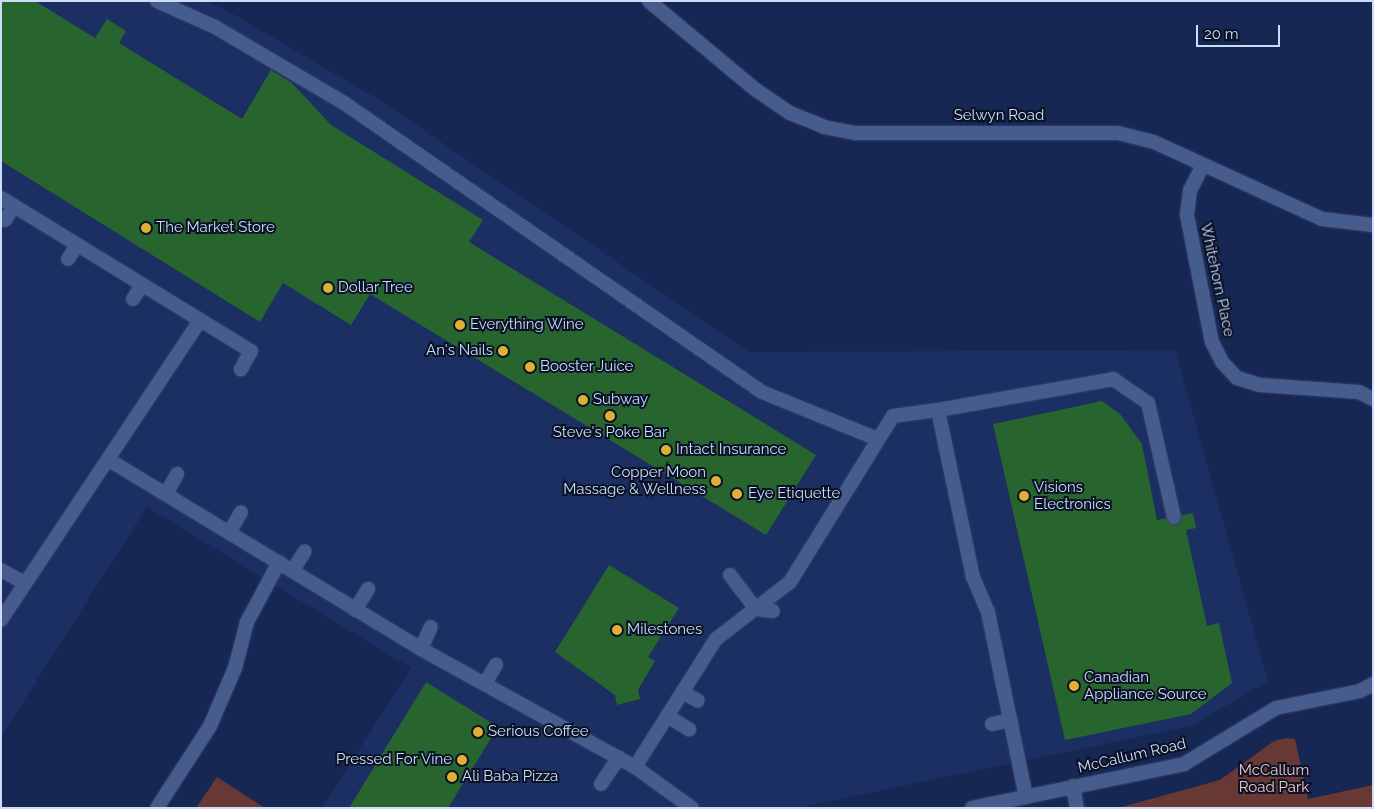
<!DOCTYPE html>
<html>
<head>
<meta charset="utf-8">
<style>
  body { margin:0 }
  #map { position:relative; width:1374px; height:809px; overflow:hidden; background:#162754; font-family:Raleway,sans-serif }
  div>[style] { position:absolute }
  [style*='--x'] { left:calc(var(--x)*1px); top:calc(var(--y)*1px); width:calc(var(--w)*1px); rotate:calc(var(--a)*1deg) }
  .built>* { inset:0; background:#1b2f62 }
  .green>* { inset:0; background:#683834 }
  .building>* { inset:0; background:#28652e }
  .roads { filter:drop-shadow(0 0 1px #343f66) drop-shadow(0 0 1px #343f66) }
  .service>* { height:14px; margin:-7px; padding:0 7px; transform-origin:7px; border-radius:7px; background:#465c8d }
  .minor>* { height:14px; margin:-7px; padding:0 7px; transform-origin:7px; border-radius:7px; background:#465c8d }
  .dots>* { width:14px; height:14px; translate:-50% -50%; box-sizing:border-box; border:2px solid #0a1226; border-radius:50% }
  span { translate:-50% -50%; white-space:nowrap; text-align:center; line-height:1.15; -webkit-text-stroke:4px #0a1226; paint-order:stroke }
  .street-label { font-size:15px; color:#cedcf9 }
  .poi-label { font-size:15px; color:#cedcf9 }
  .left { translate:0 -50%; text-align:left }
  .right { translate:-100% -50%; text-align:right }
  .park-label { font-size:15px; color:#f4c5c0 }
  .frame { position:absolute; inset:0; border:2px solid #cedcf9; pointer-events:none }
  .scale { position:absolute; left:1196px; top:25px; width:84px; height:22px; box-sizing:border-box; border:2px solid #cedcf9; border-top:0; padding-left:6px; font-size:15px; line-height:18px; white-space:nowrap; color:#cedcf9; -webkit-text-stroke:4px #0a1226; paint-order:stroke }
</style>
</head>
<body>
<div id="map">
  <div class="built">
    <i style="clip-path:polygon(1px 1px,207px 1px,233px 14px,381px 101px,749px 352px,1175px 350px,1268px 681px,1191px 726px,797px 808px,322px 808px,411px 668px,147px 507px,1px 737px)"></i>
  </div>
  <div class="green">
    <i style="clip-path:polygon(1286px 738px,1295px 739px,1308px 799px,1373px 785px,1373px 808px,1118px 808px,1220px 780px,1274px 741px)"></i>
    <i style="clip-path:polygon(217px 777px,265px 808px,196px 808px)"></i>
  </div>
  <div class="building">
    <i style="clip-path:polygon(1px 1px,35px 1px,95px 38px,107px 19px,126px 31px,119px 43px,242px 119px,271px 70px,292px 83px,331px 125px,483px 220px,469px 242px,816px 455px,766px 535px,370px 294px,351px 325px,283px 283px,260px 322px,1px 161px)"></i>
    <i style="clip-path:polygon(1102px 401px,1120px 414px,1142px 444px,1157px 520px,1193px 513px,1196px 528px,1186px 530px,1207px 626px,1219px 623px,1232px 683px,1191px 714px,1065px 740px,993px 424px)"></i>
    <i style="clip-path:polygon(609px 565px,679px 608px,648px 657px,655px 661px,638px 690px,640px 699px,617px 705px,615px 695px,555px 652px)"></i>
    <i style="clip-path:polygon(426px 682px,498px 727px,448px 808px,349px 808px)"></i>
  </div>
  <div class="roads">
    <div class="service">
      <i style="--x:157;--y:1;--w:64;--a:24.1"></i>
      <i style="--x:215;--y:27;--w:150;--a:30.5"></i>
      <i style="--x:344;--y:103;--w:508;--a:34.66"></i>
      <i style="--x:762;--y:392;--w:125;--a:22.1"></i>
      <i style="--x:1;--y:198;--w:293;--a:31.5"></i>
      <i style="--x:251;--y:351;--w:21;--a:119"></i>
      <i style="--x:5;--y:220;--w:17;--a:-57"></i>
      <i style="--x:68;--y:259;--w:17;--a:-57"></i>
      <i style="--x:133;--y:299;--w:17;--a:-57"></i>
      <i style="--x:938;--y:410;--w:178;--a:-10"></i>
      <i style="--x:1113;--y:379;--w:42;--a:34.4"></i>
      <i style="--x:1148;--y:403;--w:117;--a:77.2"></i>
      <i style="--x:109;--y:460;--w:365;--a:31.2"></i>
      <i style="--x:421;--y:649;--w:244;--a:28.9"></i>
      <i style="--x:635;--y:767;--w:70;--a:35.7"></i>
      <i style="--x:166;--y:494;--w:23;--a:-61"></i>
      <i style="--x:229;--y:533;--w:24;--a:-60"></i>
      <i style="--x:1;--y:570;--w:26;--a:29"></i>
      <i style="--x:293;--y:570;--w:22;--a:-58"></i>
      <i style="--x:730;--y:575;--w:43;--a:52.6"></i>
      <i style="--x:756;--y:609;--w:17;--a:7"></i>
      <i style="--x:355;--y:610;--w:25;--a:-58"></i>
      <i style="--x:1;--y:620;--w:360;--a:-56.4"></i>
      <i style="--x:421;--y:649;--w:24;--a:-66"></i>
      <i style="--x:486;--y:682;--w:20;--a:-60"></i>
      <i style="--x:682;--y:692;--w:18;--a:29"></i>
      <i style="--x:667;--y:716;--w:26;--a:31"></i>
      <i style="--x:992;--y:724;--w:19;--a:-12"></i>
      <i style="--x:635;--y:767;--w:151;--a:-57.7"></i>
      <i style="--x:716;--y:639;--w:93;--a:-37.6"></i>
      <i style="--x:790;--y:582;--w:195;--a:-58.2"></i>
      <i style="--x:893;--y:416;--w:45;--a:-7.6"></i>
      <i style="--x:938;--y:410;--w:171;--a:78.2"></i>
      <i style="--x:973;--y:577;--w:38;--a:67"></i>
      <i style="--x:988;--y:612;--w:189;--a:78.4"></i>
      <i style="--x:601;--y:784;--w:32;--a:-56"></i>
      <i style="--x:1073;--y:786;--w:22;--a:80"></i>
    </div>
    <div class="minor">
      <i style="--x:649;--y:1;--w:139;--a:39.8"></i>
      <i style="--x:756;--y:90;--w:41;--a:34.1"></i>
      <i style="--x:790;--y:113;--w:37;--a:22"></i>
      <i style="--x:824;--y:127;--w:33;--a:11"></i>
      <i style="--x:856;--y:133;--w:262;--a:0"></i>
      <i style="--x:1118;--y:133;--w:37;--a:14"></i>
      <i style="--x:1154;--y:142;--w:185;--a:24.6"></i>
      <i style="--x:1322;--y:219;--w:51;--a:6.7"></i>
      <i style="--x:1203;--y:165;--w:28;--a:117"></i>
      <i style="--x:1190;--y:190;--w:25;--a:97"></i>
      <i style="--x:1187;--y:215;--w:129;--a:78.9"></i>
      <i style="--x:1212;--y:342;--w:22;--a:63"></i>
      <i style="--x:1222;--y:362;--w:22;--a:47"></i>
      <i style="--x:1237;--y:378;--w:24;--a:17"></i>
      <i style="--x:1260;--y:385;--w:99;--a:4"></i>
      <i style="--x:1359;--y:392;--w:16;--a:27"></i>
      <i style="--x:157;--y:808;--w:98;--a:-57.1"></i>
      <i style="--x:210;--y:726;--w:63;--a:-66.7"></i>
      <i style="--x:235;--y:668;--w:48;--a:-75.4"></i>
      <i style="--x:247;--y:622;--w:68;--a:-61.9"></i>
      <i style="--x:972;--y:808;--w:217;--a:-11.7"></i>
      <i style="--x:1184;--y:764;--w:108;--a:-31.3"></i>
      <i style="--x:1276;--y:708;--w:86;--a:-11.4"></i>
      <i style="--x:1360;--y:691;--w:15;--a:-28"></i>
    </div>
  </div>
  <div class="dots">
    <i style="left:146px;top:228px;background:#e1af34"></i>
    <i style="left:328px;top:288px;background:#e1af34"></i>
    <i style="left:460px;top:325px;background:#e1af34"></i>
    <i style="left:503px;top:351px;background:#e1af34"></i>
    <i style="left:530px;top:367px;background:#e1af34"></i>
    <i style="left:583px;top:400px;background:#e1af34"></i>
    <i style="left:610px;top:416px;background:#e1af34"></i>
    <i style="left:666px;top:450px;background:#e1af34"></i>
    <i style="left:716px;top:481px;background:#e1af34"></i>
    <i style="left:737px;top:494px;background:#e1af34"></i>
    <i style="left:1024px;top:496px;background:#e1af34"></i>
    <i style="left:617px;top:630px;background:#e1af34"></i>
    <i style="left:1074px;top:686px;background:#e1af34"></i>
    <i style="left:478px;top:732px;background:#e1af34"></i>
    <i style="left:462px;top:760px;background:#e1af34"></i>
    <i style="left:452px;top:777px;background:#e1af34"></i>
  </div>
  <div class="street-label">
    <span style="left:999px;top:116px">Selwyn Road</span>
    <span style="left:1217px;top:280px;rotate:78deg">Whitehorn Place</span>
    <span style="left:1132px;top:756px;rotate:-13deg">McCallum Road</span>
  </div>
  <div class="poi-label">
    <span class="left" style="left:156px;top:228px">The Market Store</span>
    <span class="left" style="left:338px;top:288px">Dollar Tree</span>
    <span class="left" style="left:470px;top:325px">Everything Wine</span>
    <span class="right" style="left:493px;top:351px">An's Nails</span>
    <span class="left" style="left:540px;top:367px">Booster Juice</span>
    <span class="left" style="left:593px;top:400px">Subway</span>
    <span style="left:610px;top:433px">Steve's Poke Bar</span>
    <span class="left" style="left:676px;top:450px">Intact Insurance</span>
    <span class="right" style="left:706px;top:481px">Copper Moon<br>Massage &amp; Wellness</span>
    <span class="left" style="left:1034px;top:496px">Visions<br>Electronics</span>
    <span class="left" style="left:748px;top:494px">Eye Etiquette</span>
    <span class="left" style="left:627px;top:630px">Milestones</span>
    <span class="left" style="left:1084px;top:686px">Canadian<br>Appliance Source</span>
    <span class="left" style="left:488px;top:732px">Serious Coffee</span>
    <span class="right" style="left:452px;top:760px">Pressed For Vine</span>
    <span class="left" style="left:462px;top:777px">Ali Baba Pizza</span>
  </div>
  <div class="park-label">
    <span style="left:1274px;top:779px">McCallum<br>Road Park</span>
  </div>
  <div class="frame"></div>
  <div class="scale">20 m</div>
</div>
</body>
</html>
